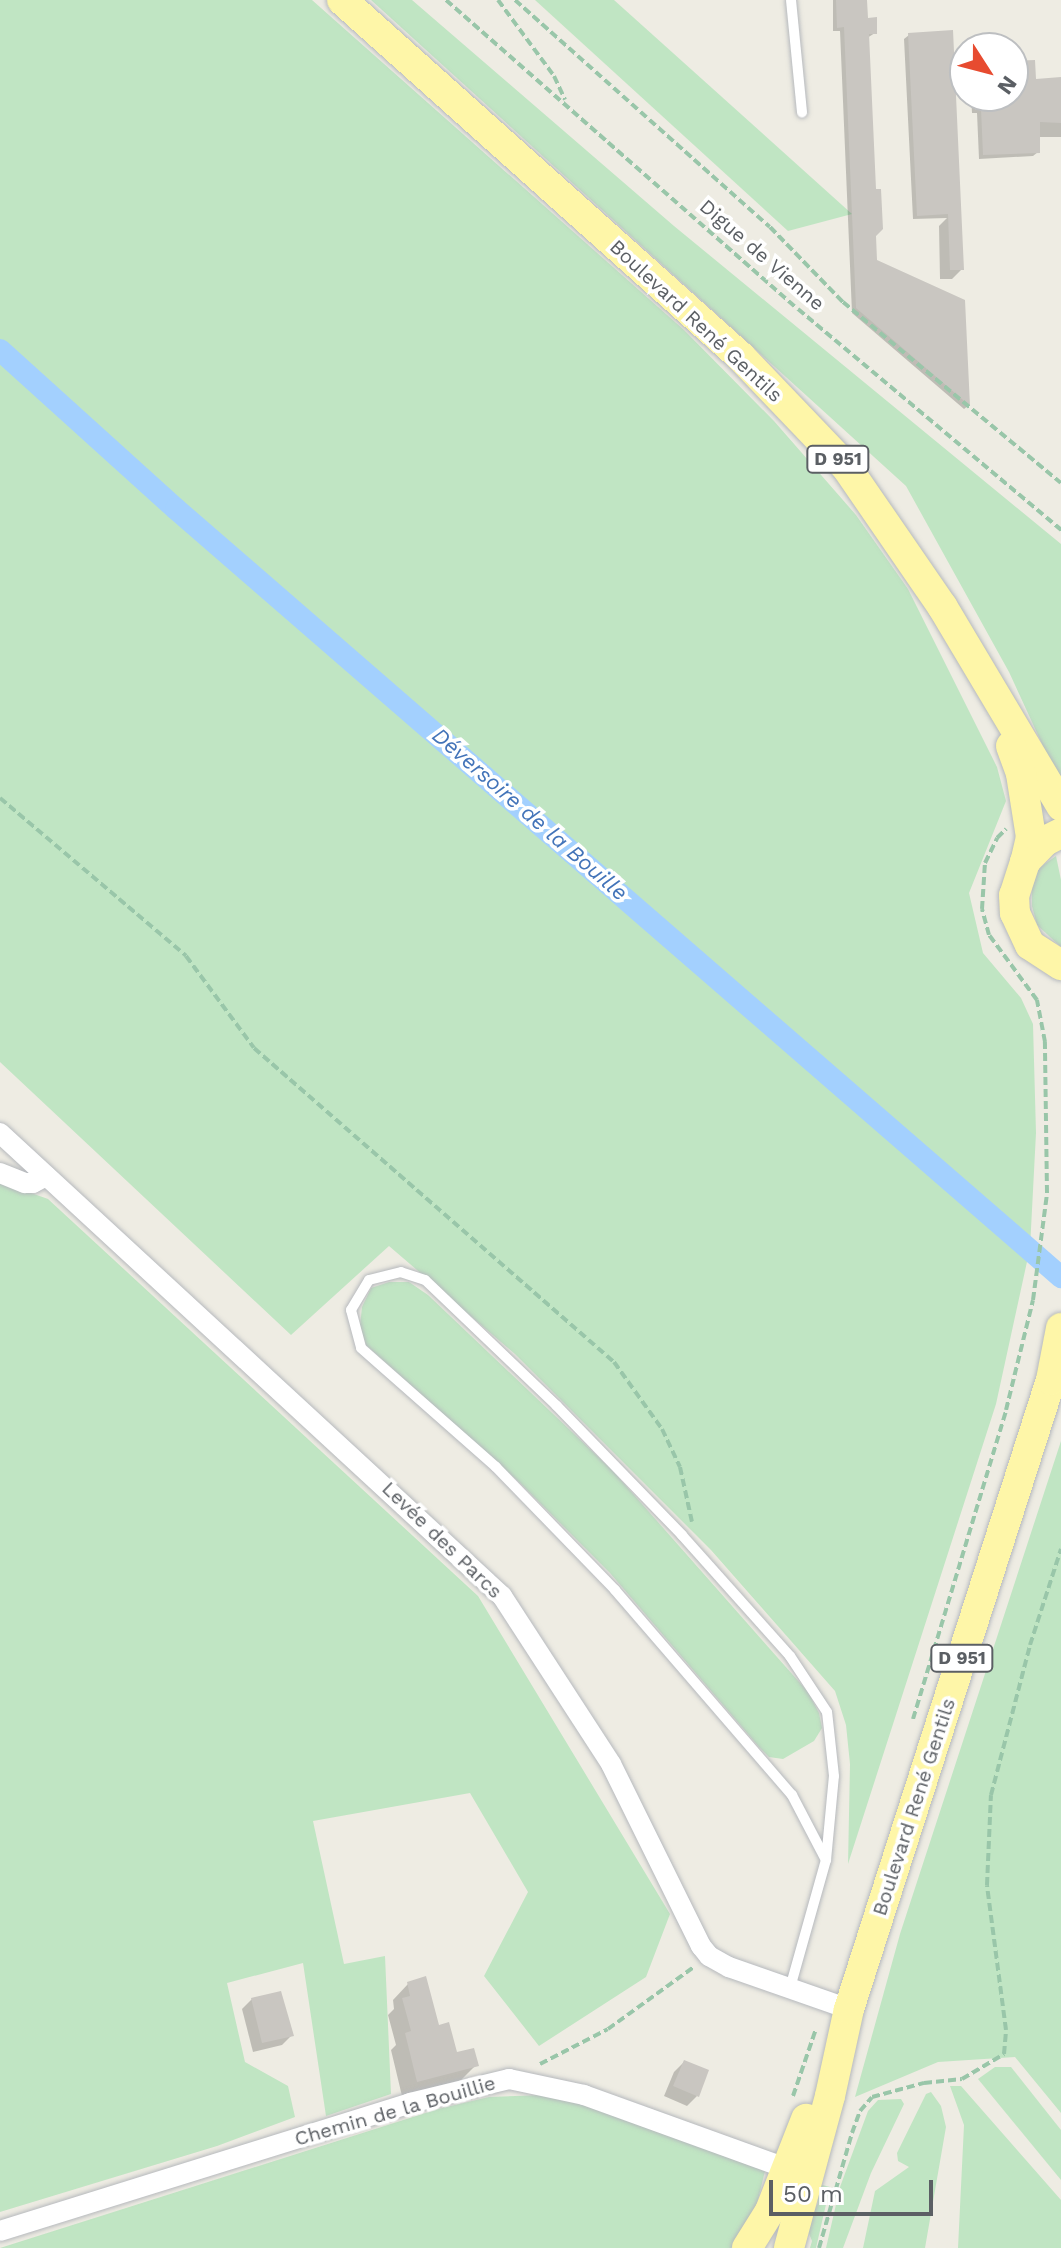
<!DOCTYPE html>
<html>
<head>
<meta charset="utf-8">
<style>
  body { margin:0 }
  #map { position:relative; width:1061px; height:2248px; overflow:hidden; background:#eeece3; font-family:"Work Sans",sans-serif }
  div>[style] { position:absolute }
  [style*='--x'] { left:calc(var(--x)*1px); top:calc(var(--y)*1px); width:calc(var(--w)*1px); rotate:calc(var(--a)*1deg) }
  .green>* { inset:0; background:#c0e5c3 }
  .shadow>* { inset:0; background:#0003 }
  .canal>* { height:22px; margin:-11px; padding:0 11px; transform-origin:11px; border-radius:11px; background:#a3d0fe }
  .building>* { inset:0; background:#c9c6c1 }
  .path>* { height:4px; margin-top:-2px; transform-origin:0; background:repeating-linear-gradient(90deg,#99c6a9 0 8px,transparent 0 12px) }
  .roads { filter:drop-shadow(0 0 2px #b6b9bd) drop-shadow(0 0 2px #b6b9bd) }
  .lane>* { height:10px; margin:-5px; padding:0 5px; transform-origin:5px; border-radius:5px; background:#fff }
  .street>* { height:20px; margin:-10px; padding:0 10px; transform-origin:10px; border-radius:10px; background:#fff }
  .primary>* { height:30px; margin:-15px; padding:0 15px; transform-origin:15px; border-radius:15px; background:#fef6a8 }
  span { translate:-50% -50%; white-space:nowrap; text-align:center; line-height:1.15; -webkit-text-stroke:7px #fff; paint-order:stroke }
  .shield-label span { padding:2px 6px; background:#fff; border:2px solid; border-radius:6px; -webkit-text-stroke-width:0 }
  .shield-label { font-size:18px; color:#5b5f64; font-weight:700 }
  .street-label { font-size:20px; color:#5b5f64 }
  .water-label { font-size:22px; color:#4374b9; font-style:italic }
  .north { position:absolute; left:949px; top:32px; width:80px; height:80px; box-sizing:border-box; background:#fff; border:2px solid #bdbfc1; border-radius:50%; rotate:126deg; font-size:22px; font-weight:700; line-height:32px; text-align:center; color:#5b5f64 }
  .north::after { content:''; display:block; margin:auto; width:28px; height:36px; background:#e74b30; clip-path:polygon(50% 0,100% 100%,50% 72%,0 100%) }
  .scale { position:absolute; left:769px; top:2180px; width:164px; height:36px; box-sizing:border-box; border:4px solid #5b5f64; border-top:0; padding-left:10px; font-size:24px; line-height:28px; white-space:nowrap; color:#5b5f64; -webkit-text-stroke:6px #fff; paint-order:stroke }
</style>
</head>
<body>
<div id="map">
  <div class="green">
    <i style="clip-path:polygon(0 0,312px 0,684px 330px,774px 421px,856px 515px,908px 589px,997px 767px,1006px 801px,969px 893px,983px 953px,1021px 998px,1033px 1024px,1036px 1133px,1030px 1248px,996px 1404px,848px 1864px,850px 1764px,846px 1725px,835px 1691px,711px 1550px,515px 1354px,389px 1246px,291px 1335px,0 1062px)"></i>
    <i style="clip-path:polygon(371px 0,412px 0,674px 226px,1061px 544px,1061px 785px,1009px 672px,906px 486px)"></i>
    <i style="clip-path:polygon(535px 0,614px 0,852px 214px,788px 231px)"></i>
    <i style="clip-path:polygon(1056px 856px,1061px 880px,1061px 947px,1037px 925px,1032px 906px,1032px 887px,1039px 868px)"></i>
    <i style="clip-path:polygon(0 1182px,48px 1199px,478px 1596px,670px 1914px,646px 1977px,539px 2046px,484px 1976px,528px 1892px,470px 1793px,313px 1821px,344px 1964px,385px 1956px,391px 2094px,326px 2116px,303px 1963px,227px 1983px,245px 2062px,288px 2086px,295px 2117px,217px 2146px,0 2212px)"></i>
    <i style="clip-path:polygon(389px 1282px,409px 1282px,428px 1295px,612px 1470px,808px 1692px,819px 1713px,822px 1728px,814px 1741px,783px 1759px,769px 1757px,759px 1747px,610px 1573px,520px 1483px,366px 1345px,360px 1326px,362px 1307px,371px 1288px)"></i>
    <i style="clip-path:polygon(1061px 1441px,1061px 2113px,1015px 2057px,938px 2062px,855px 2097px,900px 1934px)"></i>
    <i style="clip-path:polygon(995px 2067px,1011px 2067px,1061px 2130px,1061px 2180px,978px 2079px)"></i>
    <i style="clip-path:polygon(950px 2086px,961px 2086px,1061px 2200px,1061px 2248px,958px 2248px,964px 2125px)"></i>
    <i style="clip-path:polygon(931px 2092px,941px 2106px,946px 2127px,925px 2248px,863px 2248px,875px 2191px,909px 2167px,898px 2161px,897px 2153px,926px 2094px)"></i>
    <i style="clip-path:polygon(545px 2095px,596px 2109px,765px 2171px,755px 2212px,731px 2248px,0 2248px,438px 2109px,489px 2097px)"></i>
    <i style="clip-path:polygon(901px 2099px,904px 2104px,871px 2173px,843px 2248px,826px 2248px,840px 2187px,868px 2111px,878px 2100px)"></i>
    <i style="clip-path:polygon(815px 2183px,830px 2187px,816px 2248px,810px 2248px,812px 2241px,806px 2226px,818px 2203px)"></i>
  </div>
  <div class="shadow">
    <i style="clip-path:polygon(833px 0,865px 0,866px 20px,875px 33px,867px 38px,875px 261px,963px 301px,968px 406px,964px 409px,852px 313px,840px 31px,833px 31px)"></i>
    <i style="clip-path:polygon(909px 35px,962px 269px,952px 279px,940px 279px,939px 226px,947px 218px,913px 219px,904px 39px)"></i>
    <i style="clip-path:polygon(1013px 63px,1034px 81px,1061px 79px,1061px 137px,1038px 137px,1038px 152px,1033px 156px,979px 159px,977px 113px,972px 113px,971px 96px,1013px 96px)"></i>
    <i style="clip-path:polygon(408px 1984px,455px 2055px,476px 2065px,461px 2080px,402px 2096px,391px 2050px,396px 2045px,388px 2015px,394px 2009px,393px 2000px)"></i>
    <i style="clip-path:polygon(252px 1999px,292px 2035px,282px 2045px,253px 2052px,242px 2009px)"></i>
    <i style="clip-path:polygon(684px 2062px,697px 2096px,687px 2106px,664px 2096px,674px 2072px)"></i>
  </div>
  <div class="canal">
    <i style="--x:0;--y:350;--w:237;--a:42.1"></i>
    <i style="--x:176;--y:509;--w:1172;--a:40.95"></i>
  </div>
  <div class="building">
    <i style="clip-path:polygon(836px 0,867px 0,868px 18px,877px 17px,877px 34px,869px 34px,876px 189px,881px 189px,883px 229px,876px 236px,877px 260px,965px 300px,970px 406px,856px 308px,844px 27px,837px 28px)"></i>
    <i style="clip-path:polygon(953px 30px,964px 270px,950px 270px,948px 214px,917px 216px,908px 33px)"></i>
    <i style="clip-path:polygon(1035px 60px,1036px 79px,1061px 77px,1061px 123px,1040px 122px,1040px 153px,983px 155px,981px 109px,975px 110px,975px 96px,1013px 96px,1013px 61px)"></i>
    <i style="clip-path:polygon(426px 1976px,439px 2025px,449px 2022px,457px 2052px,474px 2048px,479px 2066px,417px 2082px,405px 2033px,411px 2031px,402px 1998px,410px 1996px,407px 1982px)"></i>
    <i style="clip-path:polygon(281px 1991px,294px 2036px,262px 2043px,251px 1998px)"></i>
    <i style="clip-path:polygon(684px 2060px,709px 2070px,699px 2097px,673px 2086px)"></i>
  </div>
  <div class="path">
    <i style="--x:446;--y:0;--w:468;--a:41.3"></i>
    <i style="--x:798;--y:309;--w:344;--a:40"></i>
    <i style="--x:498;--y:0;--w:94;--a:53.6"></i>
    <i style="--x:554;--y:76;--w:26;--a:65"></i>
    <i style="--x:515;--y:0;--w:341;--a:41.7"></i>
    <i style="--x:770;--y:227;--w:105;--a:45.8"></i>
    <i style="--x:843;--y:302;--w:283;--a:39.7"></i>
    <i style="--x:0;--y:798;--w:244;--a:40.3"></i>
    <i style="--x:186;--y:956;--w:114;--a:53.5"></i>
    <i style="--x:254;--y:1048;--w:478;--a:41.1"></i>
    <i style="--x:614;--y:1362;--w:82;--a:54.4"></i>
    <i style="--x:662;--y:1429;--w:42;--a:64.7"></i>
    <i style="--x:680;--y:1467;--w:56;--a:77.7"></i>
    <i style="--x:913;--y:1719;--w:323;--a:-73.2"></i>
    <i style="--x:1006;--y:1410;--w:113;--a:-76.2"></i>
    <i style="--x:1033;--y:1300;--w:108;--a:-82.5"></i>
    <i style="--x:1047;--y:1193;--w:151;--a:-90.8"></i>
    <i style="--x:1045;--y:1042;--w:43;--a:-100.8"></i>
    <i style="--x:1037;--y:1000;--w:81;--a:-126.4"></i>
    <i style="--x:989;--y:935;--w:27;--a:-105"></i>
    <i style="--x:982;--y:909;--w:46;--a:-86.3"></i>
    <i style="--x:985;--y:863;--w:28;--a:-64"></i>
    <i style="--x:997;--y:838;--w:13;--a:-45"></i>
    <i style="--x:540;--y:2064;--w:76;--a:-27.2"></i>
    <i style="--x:608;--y:2029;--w:107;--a:-35.9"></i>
    <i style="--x:793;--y:2096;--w:71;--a:-71.1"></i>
    <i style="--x:819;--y:2248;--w:120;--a:-74"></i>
    <i style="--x:852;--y:2133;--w:23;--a:-70"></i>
    <i style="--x:860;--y:2111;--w:18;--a:-49"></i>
    <i style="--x:872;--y:2097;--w:54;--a:-15.1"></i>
    <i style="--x:924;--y:2083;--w:38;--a:-6"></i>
    <i style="--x:962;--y:2079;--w:49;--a:-30.8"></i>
    <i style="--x:1004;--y:2054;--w:24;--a:-85"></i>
    <i style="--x:1006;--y:2030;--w:146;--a:-97.5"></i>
    <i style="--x:987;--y:1885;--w:90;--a:-87.5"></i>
    <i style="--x:991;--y:1795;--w:155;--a:-75.4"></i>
    <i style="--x:1030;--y:1645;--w:101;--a:-72.1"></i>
  </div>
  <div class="roads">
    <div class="lane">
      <i style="--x:791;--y:0;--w:113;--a:84.4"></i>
      <i style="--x:790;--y:1988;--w:133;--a:-74.3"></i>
      <i style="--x:826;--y:1860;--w:84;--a:-84.6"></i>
      <i style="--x:834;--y:1776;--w:64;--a:-96.2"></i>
      <i style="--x:827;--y:1712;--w:67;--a:-123.5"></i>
      <i style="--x:790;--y:1656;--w:162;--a:-131.8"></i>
      <i style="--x:682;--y:1535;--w:180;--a:-134.1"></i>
      <i style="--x:557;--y:1406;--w:182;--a:-136.3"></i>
      <i style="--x:425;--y:1280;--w:25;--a:-162"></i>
      <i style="--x:401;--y:1272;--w:33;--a:166"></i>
      <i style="--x:369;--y:1280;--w:35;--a:121"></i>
      <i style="--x:351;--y:1310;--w:39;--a:75"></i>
      <i style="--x:361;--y:1348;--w:180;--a:41.4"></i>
      <i style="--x:496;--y:1467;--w:171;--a:45.9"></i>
      <i style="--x:615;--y:1590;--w:271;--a:49.2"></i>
      <i style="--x:792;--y:1795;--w:73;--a:62.4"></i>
    </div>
    <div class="street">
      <i style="--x:0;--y:1133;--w:683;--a:42.69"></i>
      <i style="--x:502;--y:1596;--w:200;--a:57"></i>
      <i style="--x:611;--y:1764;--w:203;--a:63.7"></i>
      <i style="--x:701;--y:1946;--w:13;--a:51"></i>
      <i style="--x:709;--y:1956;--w:23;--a:29"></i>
      <i style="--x:729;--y:1967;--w:127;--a:19.3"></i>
      <i style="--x:0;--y:1173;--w:27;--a:22"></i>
      <i style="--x:25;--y:1183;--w:8;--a:0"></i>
      <i style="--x:33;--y:1183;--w:15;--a:-28"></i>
      <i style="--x:0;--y:2231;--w:430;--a:-17.3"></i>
      <i style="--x:410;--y:2103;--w:102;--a:-13.6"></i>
      <i style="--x:509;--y:2079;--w:77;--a:12"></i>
      <i style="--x:584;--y:2095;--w:217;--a:19.9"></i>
    </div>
    <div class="primary">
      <i style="--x:342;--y:0;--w:535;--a:41.82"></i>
      <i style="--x:741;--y:357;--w:153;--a:46.3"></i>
      <i style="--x:847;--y:468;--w:168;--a:55.5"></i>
      <i style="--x:942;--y:606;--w:233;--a:59.2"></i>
      <i style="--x:1011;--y:746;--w:30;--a:70"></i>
      <i style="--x:1021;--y:774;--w:64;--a:81"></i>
      <i style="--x:1031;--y:837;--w:26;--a:103"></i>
      <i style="--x:1061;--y:833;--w:18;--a:153"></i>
      <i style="--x:1045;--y:841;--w:29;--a:134"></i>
      <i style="--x:1025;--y:862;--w:35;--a:108"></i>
      <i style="--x:1014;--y:895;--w:18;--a:87"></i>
      <i style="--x:1015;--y:913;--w:35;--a:65"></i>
      <i style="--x:1030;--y:945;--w:37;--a:33"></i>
      <i style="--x:747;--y:2248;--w:44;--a:-58.1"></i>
      <i style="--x:770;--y:2211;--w:99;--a:-68.6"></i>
      <i style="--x:789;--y:2248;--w:157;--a:-74.9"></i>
      <i style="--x:830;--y:2096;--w:89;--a:-77.7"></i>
      <i style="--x:849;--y:2009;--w:661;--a:-72.2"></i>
      <i style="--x:1051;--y:1380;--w:53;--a:-79.1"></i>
    </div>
  </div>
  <div class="shield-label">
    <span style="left:838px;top:459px">D 951</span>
    <span style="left:962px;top:1658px">D 951</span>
  </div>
  <div class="street-label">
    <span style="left:762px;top:255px;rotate:41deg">Digue de Vienne</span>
    <span style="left:696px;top:321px;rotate:43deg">Boulevard René Gentils</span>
    <span style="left:442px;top:1540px;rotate:44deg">Levée des Parcs</span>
    <span style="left:914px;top:1807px;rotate:-72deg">Boulevard René Gentils</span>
    <span style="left:395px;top:2111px;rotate:-16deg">Chemin de la Bouillie</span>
  </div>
  <div class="water-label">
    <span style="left:530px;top:814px;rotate:41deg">Déversoire de la Bouille</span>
  </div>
  <div class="north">N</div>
  <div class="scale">50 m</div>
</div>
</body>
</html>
